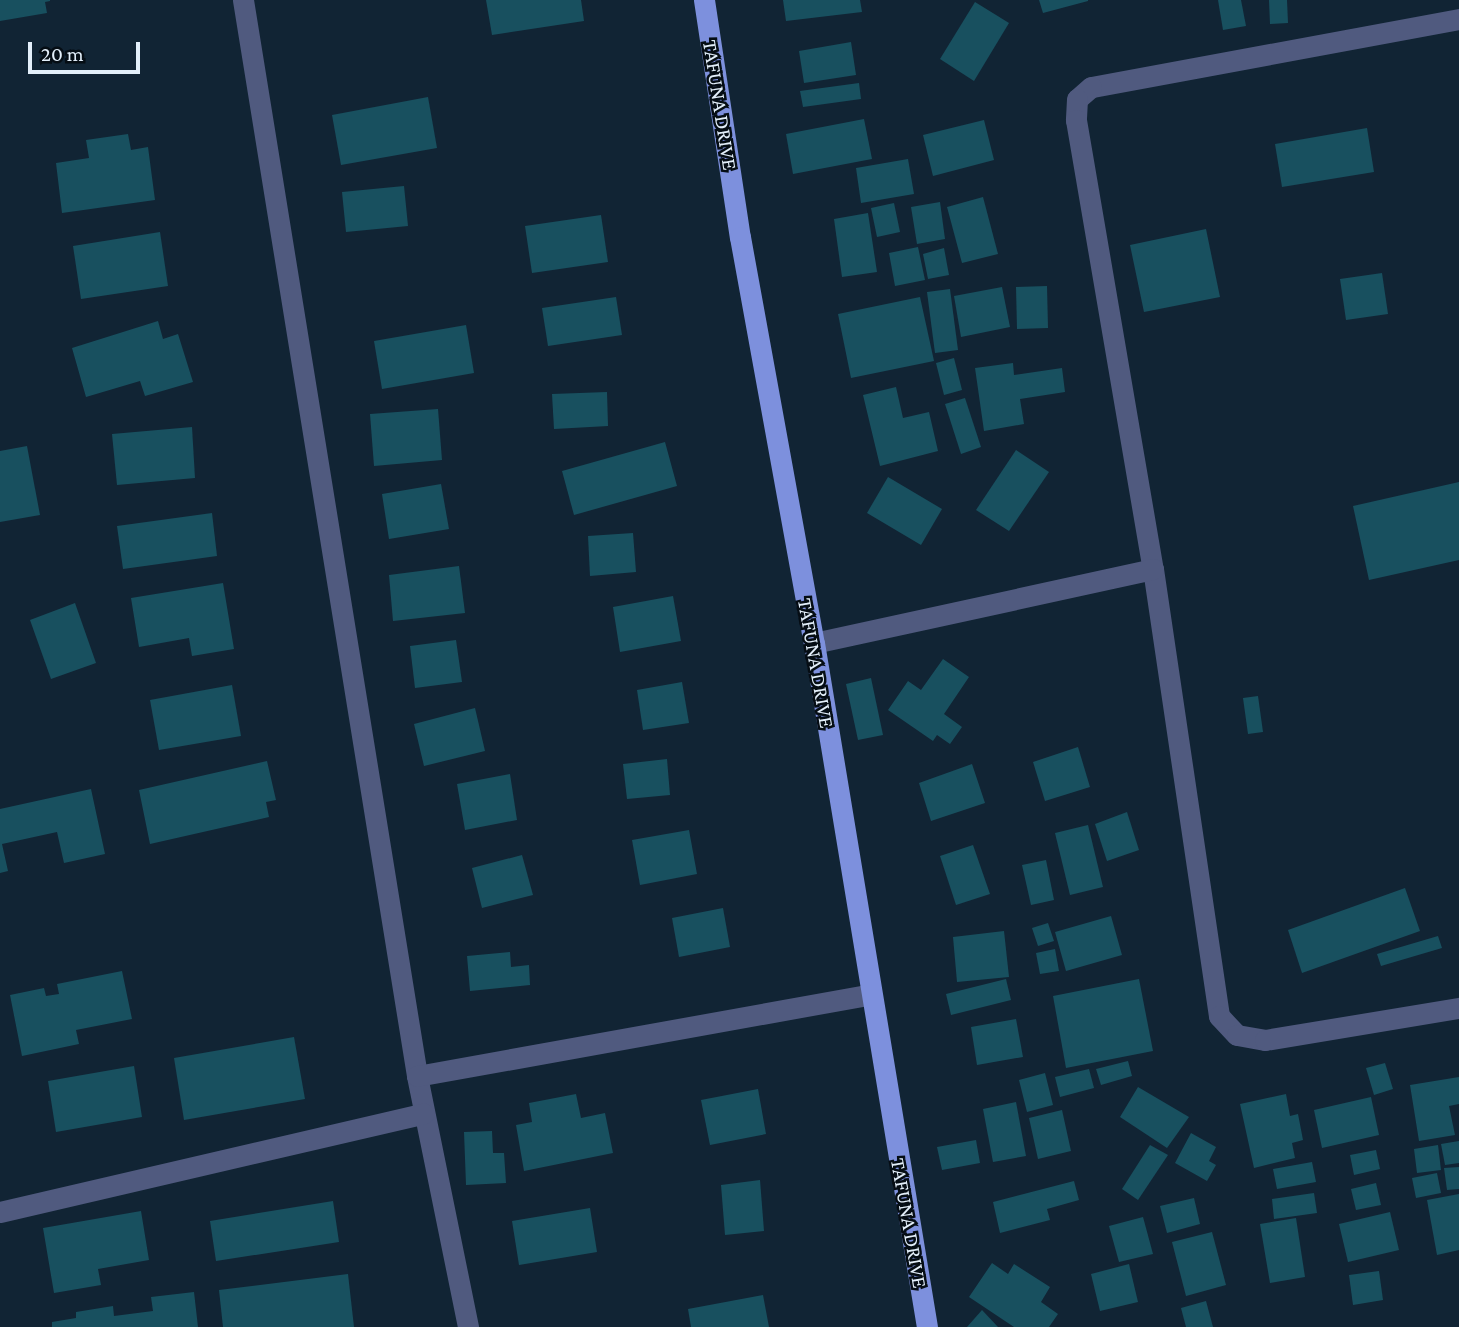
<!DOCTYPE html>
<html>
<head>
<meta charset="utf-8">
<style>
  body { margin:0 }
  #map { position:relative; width:1459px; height:1327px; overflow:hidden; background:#112434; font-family:"Crimson Pro",serif }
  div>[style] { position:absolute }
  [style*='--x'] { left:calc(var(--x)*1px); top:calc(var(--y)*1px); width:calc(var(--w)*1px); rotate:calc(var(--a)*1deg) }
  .building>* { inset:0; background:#18505f }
  .minor>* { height:21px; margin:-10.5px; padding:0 10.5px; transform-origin:10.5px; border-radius:10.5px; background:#505a7f }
  .major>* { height:21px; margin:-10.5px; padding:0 10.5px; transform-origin:10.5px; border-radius:10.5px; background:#7d90dd }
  span { translate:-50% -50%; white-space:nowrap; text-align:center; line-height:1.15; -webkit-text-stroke:5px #050d14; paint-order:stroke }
  .street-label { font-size:21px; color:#e3effa }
  .scale { position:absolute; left:28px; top:42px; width:112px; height:32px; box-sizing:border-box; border:4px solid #e3effa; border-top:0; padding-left:9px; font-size:21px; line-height:24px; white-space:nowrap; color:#e3effa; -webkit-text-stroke:5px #050d14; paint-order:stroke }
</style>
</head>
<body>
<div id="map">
  <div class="building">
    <i style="clip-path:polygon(0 0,50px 0,50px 1px,45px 2px,47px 13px,0 21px)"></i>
    <i style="clip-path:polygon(486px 0,581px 0,584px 21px,492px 35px)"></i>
    <i style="clip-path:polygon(783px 0,860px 0,862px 12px,786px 21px)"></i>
    <i style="clip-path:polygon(1039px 0,1088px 0,1088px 1px,1043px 13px)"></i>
    <i style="clip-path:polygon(1218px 0,1241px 0,1246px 26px,1223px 30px)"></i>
    <i style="clip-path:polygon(1269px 0,1287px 0,1288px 23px,1270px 24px)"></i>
    <i style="clip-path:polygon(975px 2px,1009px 23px,974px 81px,940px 59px)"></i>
    <i style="clip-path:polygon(851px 42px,856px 75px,804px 83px,799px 51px)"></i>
    <i style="clip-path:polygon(859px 83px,861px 99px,803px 107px,800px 91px)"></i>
    <i style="clip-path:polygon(428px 97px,437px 148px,341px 165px,332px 115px)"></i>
    <i style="clip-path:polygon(864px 119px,872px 159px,793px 174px,786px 134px)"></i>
    <i style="clip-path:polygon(984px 120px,994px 160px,933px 176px,923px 135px)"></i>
    <i style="clip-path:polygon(1367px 128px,1374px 172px,1282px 187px,1275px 144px)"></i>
    <i style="clip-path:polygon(128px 134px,131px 150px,148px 147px,155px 200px,62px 213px,56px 163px,89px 158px,86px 140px)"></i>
    <i style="clip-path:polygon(908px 159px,914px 194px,861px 203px,856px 168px)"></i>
    <i style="clip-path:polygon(404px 186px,408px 226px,346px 232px,342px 192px)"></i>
    <i style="clip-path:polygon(983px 197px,998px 254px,962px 263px,947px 207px)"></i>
    <i style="clip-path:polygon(940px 202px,945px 239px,917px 244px,911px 207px)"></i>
    <i style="clip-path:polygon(894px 203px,900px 232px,877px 237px,871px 208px)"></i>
    <i style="clip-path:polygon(868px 213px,877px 272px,842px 277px,834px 219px)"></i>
    <i style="clip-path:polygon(601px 215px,608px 262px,532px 273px,525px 226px)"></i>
    <i style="clip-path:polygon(1206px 229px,1220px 297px,1144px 312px,1130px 245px)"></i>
    <i style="clip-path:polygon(160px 232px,168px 286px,81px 299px,73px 246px)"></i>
    <i style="clip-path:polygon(918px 247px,925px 280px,895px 286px,889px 253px)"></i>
    <i style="clip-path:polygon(944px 248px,949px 275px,928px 279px,923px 254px)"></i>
    <i style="clip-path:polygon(1382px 273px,1388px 314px,1346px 320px,1340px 279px)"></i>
    <i style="clip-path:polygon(1047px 286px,1048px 328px,1017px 329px,1016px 287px)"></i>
    <i style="clip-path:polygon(1002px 287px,1010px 327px,961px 337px,954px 296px)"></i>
    <i style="clip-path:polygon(950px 289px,958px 350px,935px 353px,927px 292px)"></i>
    <i style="clip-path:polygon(616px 297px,622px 335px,548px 346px,542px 308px)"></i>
    <i style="clip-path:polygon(920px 297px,934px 361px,851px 378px,838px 314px)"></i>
    <i style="clip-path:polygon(158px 321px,163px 339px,178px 334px,193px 382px,145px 396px,140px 381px,86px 397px,72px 348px)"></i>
    <i style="clip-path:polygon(466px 325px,474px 373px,382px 389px,374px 341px)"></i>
    <i style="clip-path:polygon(954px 358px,962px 390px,944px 395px,936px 363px)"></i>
    <i style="clip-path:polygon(1013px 363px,1014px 375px,1062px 368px,1065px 392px,1020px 399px,1024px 424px,984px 431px,975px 368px)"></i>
    <i style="clip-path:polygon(896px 387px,903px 418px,929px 412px,938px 451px,880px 466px,863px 395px)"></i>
    <i style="clip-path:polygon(607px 392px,608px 426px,554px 429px,552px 394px)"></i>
    <i style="clip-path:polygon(965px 398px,981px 447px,961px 454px,945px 404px)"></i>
    <i style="clip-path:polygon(438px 409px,442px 460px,374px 466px,370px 414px)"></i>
    <i style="clip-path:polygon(192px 427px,195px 478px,117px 485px,112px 434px)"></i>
    <i style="clip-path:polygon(665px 442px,677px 486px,574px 515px,562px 471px)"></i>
    <i style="clip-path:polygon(27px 446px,40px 515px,0 522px,0 451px)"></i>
    <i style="clip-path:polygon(1016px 450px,1049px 472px,1009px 531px,976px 510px)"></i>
    <i style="clip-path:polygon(888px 477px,942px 509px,921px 545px,867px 513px)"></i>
    <i style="clip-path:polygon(1459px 482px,1459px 560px,1369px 580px,1353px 506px)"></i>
    <i style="clip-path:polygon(441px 484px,449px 529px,389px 539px,382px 494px)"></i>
    <i style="clip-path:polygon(212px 513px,217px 556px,123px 569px,117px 526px)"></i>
    <i style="clip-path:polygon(633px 533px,636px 572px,590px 576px,588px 536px)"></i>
    <i style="clip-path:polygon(459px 566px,465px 613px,393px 621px,389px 575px)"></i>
    <i style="clip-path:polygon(223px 583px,234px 649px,192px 656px,189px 638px,139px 647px,131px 598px)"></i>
    <i style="clip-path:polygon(673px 596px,681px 641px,620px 652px,613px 607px)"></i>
    <i style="clip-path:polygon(75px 603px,96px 663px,51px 679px,30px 620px)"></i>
    <i style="clip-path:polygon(456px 640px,462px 682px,415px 688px,410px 646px)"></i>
    <i style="clip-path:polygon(943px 659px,969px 677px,944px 714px,962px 727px,950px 744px,937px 735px,933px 741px,888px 710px,908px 681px,921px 690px)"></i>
    <i style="clip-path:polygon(871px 678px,883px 735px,858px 740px,846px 684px)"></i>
    <i style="clip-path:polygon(682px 682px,689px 723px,643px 730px,637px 690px)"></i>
    <i style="clip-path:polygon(232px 685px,241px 736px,159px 750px,150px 700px)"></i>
    <i style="clip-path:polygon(1258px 696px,1263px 732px,1248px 734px,1243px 698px)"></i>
    <i style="clip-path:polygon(475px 708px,485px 751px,424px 766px,414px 724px)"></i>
    <i style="clip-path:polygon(1078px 747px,1090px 787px,1045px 801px,1033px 762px)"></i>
    <i style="clip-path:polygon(667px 759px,670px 795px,627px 799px,623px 764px)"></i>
    <i style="clip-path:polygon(267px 761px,276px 800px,266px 802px,269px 817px,150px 844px,139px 790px)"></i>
    <i style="clip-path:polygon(972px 764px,985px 803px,931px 821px,919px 783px)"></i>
    <i style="clip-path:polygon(510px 774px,517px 820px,465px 830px,457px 784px)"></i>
    <i style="clip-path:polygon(91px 789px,105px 854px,64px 863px,57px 832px,2px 844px,8px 871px,0 873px,0 809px)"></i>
    <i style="clip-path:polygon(1127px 812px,1139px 850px,1107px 861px,1095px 824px)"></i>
    <i style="clip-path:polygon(1088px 825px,1103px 887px,1070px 895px,1055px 833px)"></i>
    <i style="clip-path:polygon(689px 830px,697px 874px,640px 885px,632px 840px)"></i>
    <i style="clip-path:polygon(973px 845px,990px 894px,956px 905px,940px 856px)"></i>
    <i style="clip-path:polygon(522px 855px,533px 895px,482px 908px,472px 868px)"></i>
    <i style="clip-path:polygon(1046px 860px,1054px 900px,1031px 905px,1022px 865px)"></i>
    <i style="clip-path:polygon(1405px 888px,1420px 931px,1302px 973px,1288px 930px)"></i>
    <i style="clip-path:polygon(723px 908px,730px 947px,679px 957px,672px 918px)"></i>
    <i style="clip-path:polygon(1111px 916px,1122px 955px,1066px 971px,1055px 932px)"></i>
    <i style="clip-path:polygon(1048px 923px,1054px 941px,1038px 946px,1032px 928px)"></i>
    <i style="clip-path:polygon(1004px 931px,1009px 977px,957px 982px,953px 937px)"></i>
    <i style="clip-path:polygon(1438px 936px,1442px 948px,1381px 966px,1377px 954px)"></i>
    <i style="clip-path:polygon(1055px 949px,1059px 971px,1040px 974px,1036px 953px)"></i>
    <i style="clip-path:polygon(510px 952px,511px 967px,529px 965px,530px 985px,470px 991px,467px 956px)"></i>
    <i style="clip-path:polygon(122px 971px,132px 1019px,76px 1030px,79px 1044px,22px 1056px,10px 995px,44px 988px,46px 996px,59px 994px,57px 984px)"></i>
    <i style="clip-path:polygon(1006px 979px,1011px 1000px,951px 1015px,946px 994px)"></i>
    <i style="clip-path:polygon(1139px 979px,1153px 1051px,1066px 1068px,1053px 996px)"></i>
    <i style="clip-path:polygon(1016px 1019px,1023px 1057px,977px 1065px,971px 1027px)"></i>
    <i style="clip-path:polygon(294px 1037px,305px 1099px,184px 1120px,174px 1058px)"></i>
    <i style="clip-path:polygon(1128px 1061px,1132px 1076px,1101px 1085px,1096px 1069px)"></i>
    <i style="clip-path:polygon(1385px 1063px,1393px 1089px,1374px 1095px,1366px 1068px)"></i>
    <i style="clip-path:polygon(134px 1066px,142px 1117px,56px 1132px,48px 1081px)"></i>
    <i style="clip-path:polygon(1089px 1069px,1094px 1088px,1060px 1097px,1055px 1077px)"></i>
    <i style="clip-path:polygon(1045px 1073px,1053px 1105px,1027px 1112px,1019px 1080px)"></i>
    <i style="clip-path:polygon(1459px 1077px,1459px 1104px,1449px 1106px,1455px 1135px,1419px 1141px,1410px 1085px)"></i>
    <i style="clip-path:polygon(1138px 1087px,1189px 1117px,1167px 1148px,1120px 1117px)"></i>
    <i style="clip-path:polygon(758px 1089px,766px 1134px,710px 1145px,701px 1100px)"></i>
    <i style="clip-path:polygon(576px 1094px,581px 1118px,605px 1113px,613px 1153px,524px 1171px,516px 1125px,532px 1122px,529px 1103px)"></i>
    <i style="clip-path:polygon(1286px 1094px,1290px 1116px,1298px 1114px,1303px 1140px,1292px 1143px,1295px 1158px,1254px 1168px,1240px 1104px)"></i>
    <i style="clip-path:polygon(1371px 1097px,1379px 1135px,1322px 1148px,1314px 1110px)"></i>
    <i style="clip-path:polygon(1016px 1102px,1026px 1156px,993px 1162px,983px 1109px)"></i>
    <i style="clip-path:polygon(1062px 1110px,1071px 1151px,1038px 1159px,1029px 1118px)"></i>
    <i style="clip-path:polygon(492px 1131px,493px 1153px,504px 1153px,506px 1183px,466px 1185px,464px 1132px)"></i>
    <i style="clip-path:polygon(1191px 1133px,1216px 1147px,1209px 1161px,1216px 1165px,1207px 1181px,1175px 1163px)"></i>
    <i style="clip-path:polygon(976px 1140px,980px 1163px,942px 1170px,937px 1147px)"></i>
    <i style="clip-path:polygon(1459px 1141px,1459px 1163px,1445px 1165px,1441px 1144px)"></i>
    <i style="clip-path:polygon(1150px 1145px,1168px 1155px,1138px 1200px,1122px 1189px)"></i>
    <i style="clip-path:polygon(1438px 1145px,1441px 1170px,1417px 1173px,1414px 1149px)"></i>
    <i style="clip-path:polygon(1376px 1150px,1380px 1169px,1354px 1175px,1350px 1155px)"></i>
    <i style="clip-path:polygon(1312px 1162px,1316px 1182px,1277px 1189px,1273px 1169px)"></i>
    <i style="clip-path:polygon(1459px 1167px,1459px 1189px,1447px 1190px,1444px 1168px)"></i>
    <i style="clip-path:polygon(1437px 1173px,1441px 1193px,1416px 1198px,1412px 1178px)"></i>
    <i style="clip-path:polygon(760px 1180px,764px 1231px,725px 1235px,721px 1185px)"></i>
    <i style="clip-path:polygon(1074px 1181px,1079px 1200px,1047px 1209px,1050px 1220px,1000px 1233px,993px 1202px)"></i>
    <i style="clip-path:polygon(1376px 1183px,1381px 1205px,1356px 1210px,1351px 1189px)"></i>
    <i style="clip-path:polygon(1314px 1193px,1317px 1213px,1274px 1219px,1272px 1199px)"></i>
    <i style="clip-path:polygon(1459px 1194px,1459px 1250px,1437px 1255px,1427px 1200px)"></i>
    <i style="clip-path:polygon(1194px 1198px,1200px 1224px,1167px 1233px,1160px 1206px)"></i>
    <i style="clip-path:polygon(333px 1201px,339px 1242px,216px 1261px,210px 1221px)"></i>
    <i style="clip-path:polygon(590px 1208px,597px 1252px,519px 1265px,512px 1221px)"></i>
    <i style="clip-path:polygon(141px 1211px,149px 1260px,98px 1269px,101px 1285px,54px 1293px,43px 1228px)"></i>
    <i style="clip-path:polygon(1390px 1212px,1399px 1250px,1348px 1262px,1339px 1224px)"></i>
    <i style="clip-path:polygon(1143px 1217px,1153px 1254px,1119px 1262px,1109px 1226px)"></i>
    <i style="clip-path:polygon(1296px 1218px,1305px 1277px,1270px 1283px,1260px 1224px)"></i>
    <i style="clip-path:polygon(1212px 1232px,1226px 1285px,1186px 1296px,1172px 1242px)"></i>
    <i style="clip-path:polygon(992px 1263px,1008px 1274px,1014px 1264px,1050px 1287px,1041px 1302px,1058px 1314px,1049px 1327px,1014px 1327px,969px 1297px)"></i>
    <i style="clip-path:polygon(1129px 1264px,1138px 1302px,1100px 1311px,1091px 1274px)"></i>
    <i style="clip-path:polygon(1379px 1271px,1383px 1300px,1353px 1305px,1349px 1275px)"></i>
    <i style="clip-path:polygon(348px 1274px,354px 1327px,223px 1327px,219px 1290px)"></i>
    <i style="clip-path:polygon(194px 1292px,198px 1327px,52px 1327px,52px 1322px,76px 1318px,76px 1312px,113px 1306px,114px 1316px,153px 1311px,151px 1297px)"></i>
    <i style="clip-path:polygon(763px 1295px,769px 1327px,691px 1327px,688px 1309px)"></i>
    <i style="clip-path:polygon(1206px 1301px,1213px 1327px,1186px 1327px,1181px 1308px)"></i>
    <i style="clip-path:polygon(982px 1310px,998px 1327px,967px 1327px)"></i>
  </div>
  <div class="minor">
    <i style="--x:243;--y:0;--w:1090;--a:80.81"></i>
    <i style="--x:417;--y:1076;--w:256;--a:78.5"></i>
    <i style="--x:1459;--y:19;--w:374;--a:169.5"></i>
    <i style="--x:1091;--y:87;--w:18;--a:139"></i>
    <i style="--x:1077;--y:99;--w:21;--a:93"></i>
    <i style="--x:1076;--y:120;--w:456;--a:80.3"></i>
    <i style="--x:1153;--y:569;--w:452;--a:81.6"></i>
    <i style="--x:1219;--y:1016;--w:26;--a:47"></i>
    <i style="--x:1237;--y:1035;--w:28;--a:10"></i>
    <i style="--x:1265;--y:1040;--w:197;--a:-9.4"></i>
    <i style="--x:814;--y:643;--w:347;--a:-12.3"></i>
    <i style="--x:417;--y:1076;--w:461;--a:-10.2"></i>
    <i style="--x:0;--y:1212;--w:435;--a:-13.1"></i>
  </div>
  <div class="major">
    <i style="--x:704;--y:0;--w:240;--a:81.4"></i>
    <i style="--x:740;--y:237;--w:413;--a:79.7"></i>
    <i style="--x:814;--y:643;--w:693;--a:80.62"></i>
  </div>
  <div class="street-label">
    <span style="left:720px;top:105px;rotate:81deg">TAFUNA DRIVE</span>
    <span style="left:816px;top:663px;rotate:80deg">TAFUNA DRIVE</span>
    <span style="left:909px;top:1223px;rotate:80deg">TAFUNA DRIVE</span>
  </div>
  <div class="scale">20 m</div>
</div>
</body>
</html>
